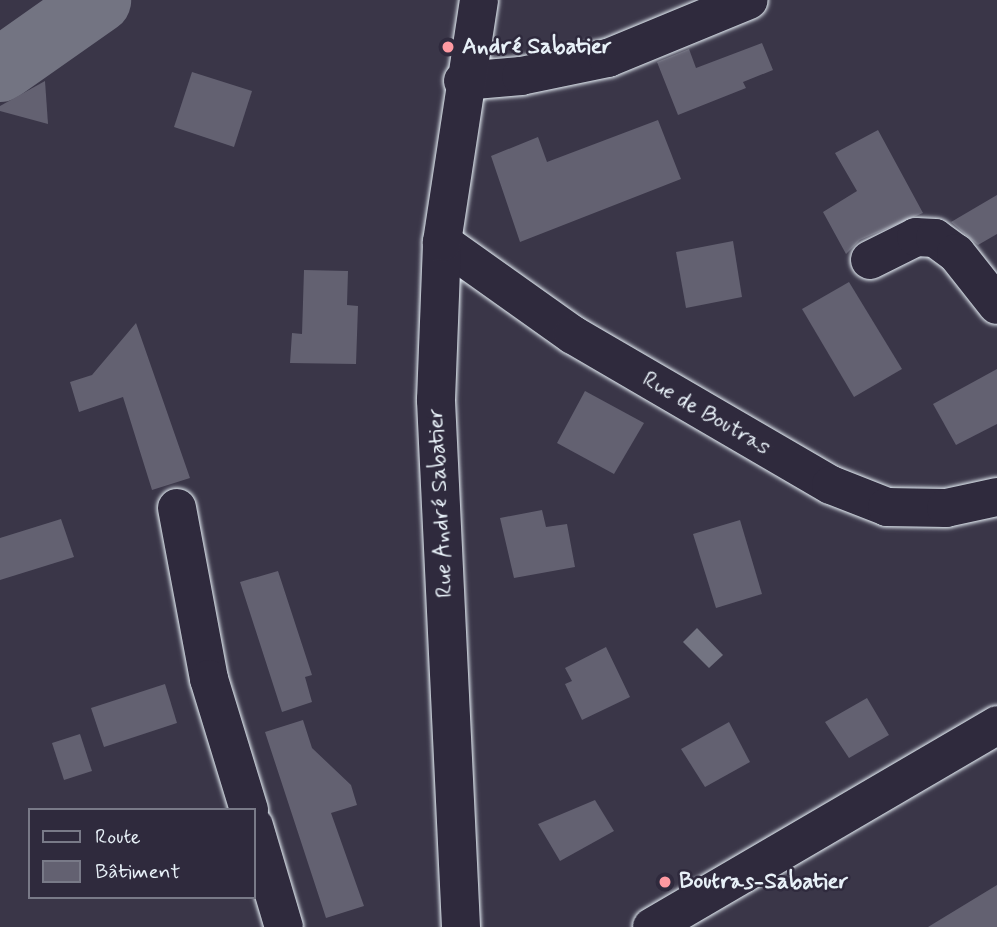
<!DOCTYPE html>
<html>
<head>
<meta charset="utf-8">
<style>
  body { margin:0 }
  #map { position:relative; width:997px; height:927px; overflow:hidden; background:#3a3648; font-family:Mynerve,sans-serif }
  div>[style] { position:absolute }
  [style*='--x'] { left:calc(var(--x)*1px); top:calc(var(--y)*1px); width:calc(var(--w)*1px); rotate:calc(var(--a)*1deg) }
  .water>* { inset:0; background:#737482 }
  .river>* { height:65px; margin:-32.5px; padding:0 32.5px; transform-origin:32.5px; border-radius:32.5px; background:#737482 }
  .building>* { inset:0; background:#636171 }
  .roads { filter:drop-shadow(0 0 2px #e8f1f8) drop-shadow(0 0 2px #e8f1f8) }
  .minor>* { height:38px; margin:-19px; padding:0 19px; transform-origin:19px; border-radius:19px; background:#2f2a3d }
  .major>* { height:38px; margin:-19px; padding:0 19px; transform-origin:19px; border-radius:19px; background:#2f2a3d }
  .dots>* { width:19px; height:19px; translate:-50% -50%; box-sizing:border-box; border:4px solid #2f2a3d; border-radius:50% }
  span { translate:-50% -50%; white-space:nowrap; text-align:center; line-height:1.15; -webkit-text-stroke:5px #2f2a3d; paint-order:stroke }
  .poi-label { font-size:23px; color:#e8f1f8; font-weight:700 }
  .left { translate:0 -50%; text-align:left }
  .street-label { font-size:23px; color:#e8f1f8 }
  .legend { position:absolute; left:28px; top:808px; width:228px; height:91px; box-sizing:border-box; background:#2f2a3d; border:2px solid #797a88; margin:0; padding:9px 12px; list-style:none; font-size:21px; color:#e8f1f8 }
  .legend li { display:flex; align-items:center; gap:14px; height:35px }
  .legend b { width:35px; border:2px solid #797a88 }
</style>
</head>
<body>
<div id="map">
  <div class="water">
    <i style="clip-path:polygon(697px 628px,723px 655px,709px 668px,683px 642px)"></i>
  </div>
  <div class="river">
    <i style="--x:0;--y:69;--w:120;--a:-35.1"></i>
  </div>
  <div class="building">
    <i style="clip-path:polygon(762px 43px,773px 70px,743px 82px,746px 88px,678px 115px,657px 62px,689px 49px,696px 68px)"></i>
    <i style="clip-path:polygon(192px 72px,252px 91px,234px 147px,174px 127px)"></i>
    <i style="clip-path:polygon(45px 81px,48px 124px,0 111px,0 106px)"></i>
    <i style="clip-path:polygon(658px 120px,681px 179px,520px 242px,491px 156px,538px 137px,547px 162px)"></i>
    <i style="clip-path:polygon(878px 130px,923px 213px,860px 240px,846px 254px,823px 212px,857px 191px,835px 153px)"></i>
    <i style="clip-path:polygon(997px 195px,997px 234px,978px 245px,951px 222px)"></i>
    <i style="clip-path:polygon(733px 241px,742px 297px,686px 308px,676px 252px)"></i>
    <i style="clip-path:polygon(304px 270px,348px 271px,347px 305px,358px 306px,356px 364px,290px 363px,292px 333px,302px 334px)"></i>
    <i style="clip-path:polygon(849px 282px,902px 369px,854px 397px,802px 309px)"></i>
    <i style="clip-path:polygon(136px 323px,190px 478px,152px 490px,123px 397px,79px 412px,70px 382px,92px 375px)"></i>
    <i style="clip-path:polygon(997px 369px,997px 424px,956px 445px,933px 404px)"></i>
    <i style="clip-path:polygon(585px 391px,644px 423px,614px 474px,557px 443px)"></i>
    <i style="clip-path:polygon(542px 510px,546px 527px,567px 524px,575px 567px,514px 578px,500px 518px)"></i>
    <i style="clip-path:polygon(61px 519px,74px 557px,0 580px,0 538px)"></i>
    <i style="clip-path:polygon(740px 520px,762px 594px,716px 608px,693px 534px)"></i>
    <i style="clip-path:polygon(278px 571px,312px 675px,305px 677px,312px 702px,282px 712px,240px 582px)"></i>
    <i style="clip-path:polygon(606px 647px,630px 697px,582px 720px,565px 684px,572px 681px,565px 668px)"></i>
    <i style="clip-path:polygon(165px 684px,177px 723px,104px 747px,91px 708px)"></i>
    <i style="clip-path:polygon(867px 698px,889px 735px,849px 758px,825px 722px)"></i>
    <i style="clip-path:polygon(303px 720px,312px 748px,351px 785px,357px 805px,331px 813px,364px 906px,326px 918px,265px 732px)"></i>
    <i style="clip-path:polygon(729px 722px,750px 762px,705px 787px,681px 749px)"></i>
    <i style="clip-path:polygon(80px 734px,92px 771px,64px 780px,52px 743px)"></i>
    <i style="clip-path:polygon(595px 800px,614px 831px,560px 861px,538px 824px)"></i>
    <i style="clip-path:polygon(997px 885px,997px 927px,928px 927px)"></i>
  </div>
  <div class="roads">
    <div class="minor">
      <i style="--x:463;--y:81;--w:58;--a:-4.9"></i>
      <i style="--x:521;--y:76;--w:89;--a:-11.7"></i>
      <i style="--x:608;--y:58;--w:152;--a:-22.4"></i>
      <i style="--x:442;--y:242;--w:161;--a:35.4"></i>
      <i style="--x:573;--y:335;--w:298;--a:30.2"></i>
      <i style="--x:831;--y:485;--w:60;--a:21.4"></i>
      <i style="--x:887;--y:507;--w:59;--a:1"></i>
      <i style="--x:946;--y:508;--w:52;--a:-12.2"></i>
      <i style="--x:870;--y:260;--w:51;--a:-26.6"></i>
      <i style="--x:916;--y:237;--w:19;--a:3"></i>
      <i style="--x:935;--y:238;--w:26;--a:36"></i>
      <i style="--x:956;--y:253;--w:66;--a:51.7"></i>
      <i style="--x:177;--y:508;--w:174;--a:79.4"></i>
      <i style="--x:209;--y:679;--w:137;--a:73"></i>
      <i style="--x:254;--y:826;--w:105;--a:73.5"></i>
      <i style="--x:461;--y:927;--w:528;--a:-92.72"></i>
      <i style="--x:436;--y:400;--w:158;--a:-87.8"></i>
      <i style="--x:442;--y:242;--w:245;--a:-81.3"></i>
    </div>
    <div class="major">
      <i style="--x:652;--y:927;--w:400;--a:-30.3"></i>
    </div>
  </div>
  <div class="dots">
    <i style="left:448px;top:47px;background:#ff9aa2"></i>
    <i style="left:665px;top:882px;background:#ff9aa2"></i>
  </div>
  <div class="poi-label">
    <span class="left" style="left:462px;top:47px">André Sabatier</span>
    <span class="left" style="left:679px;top:882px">Boutras-Sabatier</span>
  </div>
  <div class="street-label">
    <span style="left:706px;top:414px;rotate:30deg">Rue de Boutras</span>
    <span style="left:441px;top:503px;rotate:-93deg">Rue André Sabatier</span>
  </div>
  <ul class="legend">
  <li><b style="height:9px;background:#2f2a3d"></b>Route</li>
  <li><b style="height:19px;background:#636171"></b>Bâtiment</li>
  </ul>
</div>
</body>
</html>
